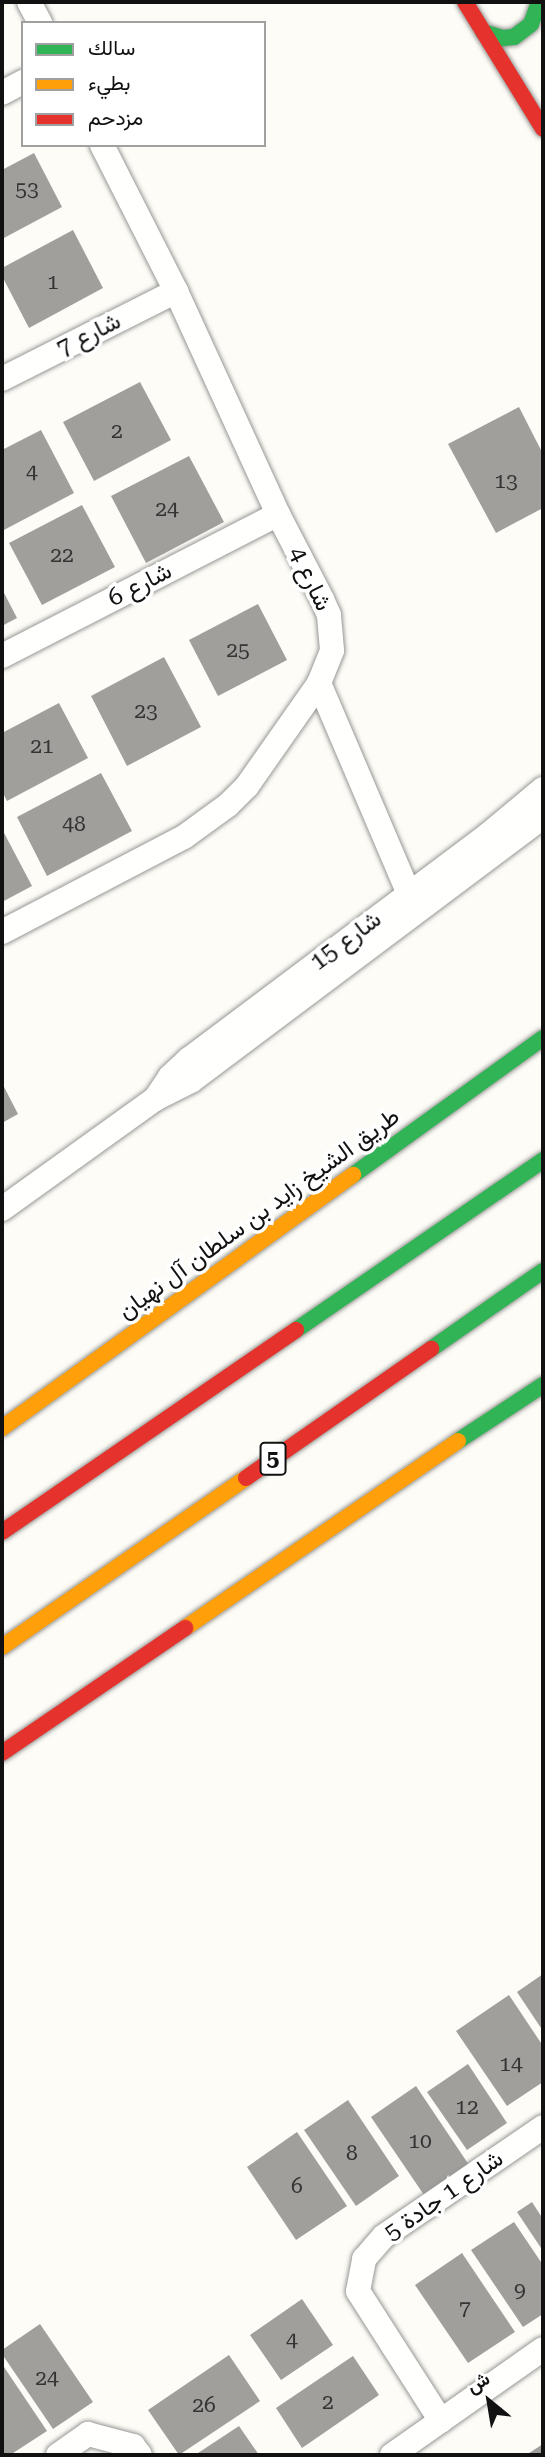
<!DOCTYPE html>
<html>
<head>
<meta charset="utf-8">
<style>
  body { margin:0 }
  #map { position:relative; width:545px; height:2457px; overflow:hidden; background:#fdfcf7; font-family:"Roboto Serif",Vazirmatn,serif }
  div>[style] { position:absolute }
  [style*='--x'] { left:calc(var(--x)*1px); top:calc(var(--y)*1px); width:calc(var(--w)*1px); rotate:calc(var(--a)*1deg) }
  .building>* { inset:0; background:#a19f9c }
  .roads { filter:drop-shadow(0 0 2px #979795) drop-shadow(0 0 2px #979795) }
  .street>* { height:24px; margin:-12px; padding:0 12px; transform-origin:12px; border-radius:12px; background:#fffffe }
  .fast>* { height:16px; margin:-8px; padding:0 8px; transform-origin:8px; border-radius:8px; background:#30b455 }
  .slow>* { height:16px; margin:-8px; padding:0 8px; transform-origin:8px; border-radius:8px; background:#ff9f0a }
  .jam>* { height:16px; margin:-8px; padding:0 8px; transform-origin:8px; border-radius:8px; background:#e5322d }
  span { translate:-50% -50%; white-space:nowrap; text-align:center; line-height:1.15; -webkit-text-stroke:7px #fff; paint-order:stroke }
  .number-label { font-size:21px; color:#353434 }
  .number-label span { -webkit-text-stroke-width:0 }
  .shield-label span { padding:2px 5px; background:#fff; border:2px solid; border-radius:5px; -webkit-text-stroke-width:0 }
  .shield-label { font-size:23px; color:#111; font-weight:700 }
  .street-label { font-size:24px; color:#111 }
  .frame { position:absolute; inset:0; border:4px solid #111; pointer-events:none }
  .legend { position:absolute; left:21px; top:21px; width:245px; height:126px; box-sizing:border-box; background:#fff; border:2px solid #a0a0a0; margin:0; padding:9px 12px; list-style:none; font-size:21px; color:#111 }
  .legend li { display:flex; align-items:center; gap:14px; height:35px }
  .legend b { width:35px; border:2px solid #a0a0a0 }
  .north { position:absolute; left:454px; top:2366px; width:70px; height:70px; -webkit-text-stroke:5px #fff; paint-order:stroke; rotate:330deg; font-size:19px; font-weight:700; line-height:28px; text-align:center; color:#111 }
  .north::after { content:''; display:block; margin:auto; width:24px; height:32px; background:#111; clip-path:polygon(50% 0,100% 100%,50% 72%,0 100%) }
</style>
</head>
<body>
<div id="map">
  <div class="building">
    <i style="clip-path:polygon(34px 153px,62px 207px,2px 239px,2px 170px)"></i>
    <i style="clip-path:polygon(73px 230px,103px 288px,29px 328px,2px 276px,2px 268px)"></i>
    <i style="clip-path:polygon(140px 382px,171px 440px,94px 481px,63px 422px)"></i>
    <i style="clip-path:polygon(519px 407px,543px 454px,543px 508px,496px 533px,448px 444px)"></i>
    <i style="clip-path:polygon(41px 430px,74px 493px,2px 531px,2px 450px)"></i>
    <i style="clip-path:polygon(189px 456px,224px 522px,146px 563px,111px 496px)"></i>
    <i style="clip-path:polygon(82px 505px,115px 567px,42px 605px,9px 543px)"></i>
    <i style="clip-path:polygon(2px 589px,17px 618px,2px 626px)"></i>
    <i style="clip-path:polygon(258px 604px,287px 660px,218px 696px,189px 640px)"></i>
    <i style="clip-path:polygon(164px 657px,201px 727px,127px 766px,91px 696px)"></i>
    <i style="clip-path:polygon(59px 703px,88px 758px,7px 801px,2px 791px,2px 733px)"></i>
    <i style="clip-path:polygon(101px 773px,132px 831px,47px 876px,17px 817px)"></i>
    <i style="clip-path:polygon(2px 829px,32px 886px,2px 902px)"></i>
    <i style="clip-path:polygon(2px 1083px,18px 1114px,2px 1123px)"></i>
    <i style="clip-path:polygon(543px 1974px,543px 2031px,517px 1992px)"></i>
    <i style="clip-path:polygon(509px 1995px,543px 2046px,543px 2082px,507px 2106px,456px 2031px)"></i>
    <i style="clip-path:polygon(468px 2064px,507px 2123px,467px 2150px,427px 2092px)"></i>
    <i style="clip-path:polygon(416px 2086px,469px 2165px,424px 2195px,371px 2117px)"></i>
    <i style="clip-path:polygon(348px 2100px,399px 2176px,356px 2206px,304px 2130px)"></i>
    <i style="clip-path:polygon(297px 2132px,347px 2206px,296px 2240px,247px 2167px)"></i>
    <i style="clip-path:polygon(532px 2202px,543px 2219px,543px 2251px,517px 2212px)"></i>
    <i style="clip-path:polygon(514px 2222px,543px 2265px,543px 2314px,523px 2327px,471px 2250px)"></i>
    <i style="clip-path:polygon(462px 2253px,515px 2332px,468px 2363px,415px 2285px)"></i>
    <i style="clip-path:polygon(302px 2299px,333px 2345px,281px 2380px,250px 2335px)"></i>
    <i style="clip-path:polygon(40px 2324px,93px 2402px,53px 2429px,2px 2354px,2px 2350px)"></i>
    <i style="clip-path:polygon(229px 2355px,260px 2401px,179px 2455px,148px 2410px)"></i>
    <i style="clip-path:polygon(353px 2356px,379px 2395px,302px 2448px,276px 2408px)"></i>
    <i style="clip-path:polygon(2px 2364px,47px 2431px,10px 2455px,2px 2455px)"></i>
    <i style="clip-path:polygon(239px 2426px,259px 2455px,195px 2455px)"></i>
    <i style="clip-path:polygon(543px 2444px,543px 2455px,526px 2455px)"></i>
  </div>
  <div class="roads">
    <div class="street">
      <i style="--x:29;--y:2;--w:24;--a:62"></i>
      <i style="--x:2;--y:93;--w:24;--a:-28"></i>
      <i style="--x:2;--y:379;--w:195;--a:-26.8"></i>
      <i style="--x:2;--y:656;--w:310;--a:-27.2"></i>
      <i style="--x:319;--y:683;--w:229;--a:66.9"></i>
      <i style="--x:543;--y:789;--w:70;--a:140.2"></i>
      <i style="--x:489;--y:834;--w:375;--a:143.1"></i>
      <i style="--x:189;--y:1059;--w:26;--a:137"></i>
      <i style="--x:170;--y:1077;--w:27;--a:124"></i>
      <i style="--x:155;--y:1099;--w:40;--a:-26.6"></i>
      <i style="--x:191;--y:1081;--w:440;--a:-36.9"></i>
      <i style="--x:2;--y:932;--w:205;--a:-27.6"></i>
      <i style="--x:184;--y:837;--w:54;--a:-36"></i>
      <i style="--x:228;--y:805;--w:27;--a:-45"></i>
      <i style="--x:247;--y:786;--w:126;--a:-55"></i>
      <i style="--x:319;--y:683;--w:35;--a:-68"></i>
      <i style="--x:332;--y:650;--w:35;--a:-95"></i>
      <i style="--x:329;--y:615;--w:17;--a:-114"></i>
      <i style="--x:322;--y:599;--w:96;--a:-117.4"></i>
      <i style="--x:278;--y:514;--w:245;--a:-114.6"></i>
      <i style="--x:176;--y:291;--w:164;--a:-116.9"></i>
      <i style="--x:2;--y:1209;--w:188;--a:-35.7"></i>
      <i style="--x:441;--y:2421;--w:154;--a:-122.6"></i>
      <i style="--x:358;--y:2291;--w:33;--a:-79"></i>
      <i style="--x:364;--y:2259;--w:30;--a:-49"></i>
      <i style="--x:384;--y:2236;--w:193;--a:-34.4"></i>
      <i style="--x:58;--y:2455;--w:37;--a:-35"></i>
      <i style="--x:88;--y:2434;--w:47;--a:14.9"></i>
      <i style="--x:133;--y:2446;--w:11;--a:52"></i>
      <i style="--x:392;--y:2455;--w:184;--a:-35.1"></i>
    </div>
    <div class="fast">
      <i style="--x:483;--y:32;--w:21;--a:17"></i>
      <i style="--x:503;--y:38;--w:11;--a:-5"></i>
      <i style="--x:514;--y:37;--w:21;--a:-37"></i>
      <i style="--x:531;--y:24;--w:20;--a:-70"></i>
      <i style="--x:353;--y:1175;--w:234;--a:-35.8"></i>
      <i style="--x:296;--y:1330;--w:300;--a:-34.5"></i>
      <i style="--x:431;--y:1349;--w:136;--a:-34.9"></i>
      <i style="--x:458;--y:1441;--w:102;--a:-33.4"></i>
    </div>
    <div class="slow">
      <i style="--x:2;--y:1428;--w:433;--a:-35.8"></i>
      <i style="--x:185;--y:1628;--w:331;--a:-34.4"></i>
      <i style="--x:2;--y:1647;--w:297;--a:-34.7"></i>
    </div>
    <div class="jam">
      <i style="--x:465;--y:2;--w:149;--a:58.4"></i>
      <i style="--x:246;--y:1478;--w:226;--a:-34.9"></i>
      <i style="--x:2;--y:1532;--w:357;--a:-34.5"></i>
      <i style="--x:2;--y:1753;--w:222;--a:-34.3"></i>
    </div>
  </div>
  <div class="number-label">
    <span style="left:27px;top:189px">53</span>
    <span style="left:53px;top:282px">1</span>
    <span style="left:117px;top:431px">2</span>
    <span style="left:32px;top:472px">4</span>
    <span style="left:506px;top:481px">13</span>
    <span style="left:167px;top:509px">24</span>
    <span style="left:62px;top:555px">22</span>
    <span style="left:238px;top:650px">25</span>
    <span style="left:146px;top:711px">23</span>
    <span style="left:42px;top:746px">21</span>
    <span style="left:74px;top:824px">48</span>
    <span style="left:511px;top:2064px">14</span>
    <span style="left:467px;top:2107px">12</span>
    <span style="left:420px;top:2141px">10</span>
    <span style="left:352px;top:2153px">8</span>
    <span style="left:297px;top:2186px">6</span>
    <span style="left:520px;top:2290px">9</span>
    <span style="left:465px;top:2308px">7</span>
    <span style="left:292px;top:2340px">4</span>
    <span style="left:47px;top:2378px">24</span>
    <span style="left:328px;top:2402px">2</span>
    <span style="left:204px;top:2405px">26</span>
  </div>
  <div class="shield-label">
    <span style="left:273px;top:1459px">5</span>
  </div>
  <div class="street-label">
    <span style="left:89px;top:335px;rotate:-27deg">شارع 7</span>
    <span style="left:310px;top:579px;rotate:64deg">شارع 4</span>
    <span style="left:140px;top:585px;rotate:-27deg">شارع 6</span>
    <span style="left:346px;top:941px;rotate:-37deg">شارع 15</span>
    <span style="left:259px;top:1214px;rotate:-36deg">طريق الشيخ زايد بن سلطان آل نهيان</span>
    <span style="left:444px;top:2196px;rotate:-35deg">شارع 1 جادة 5</span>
  </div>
  <div class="frame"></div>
  <ul class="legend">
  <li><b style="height:9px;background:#30b455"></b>سالك</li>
  <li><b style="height:9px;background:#ff9f0a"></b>بطيء</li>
  <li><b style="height:9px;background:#e5322d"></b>مزدحم</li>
  </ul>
  <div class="north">ش</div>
</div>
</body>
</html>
